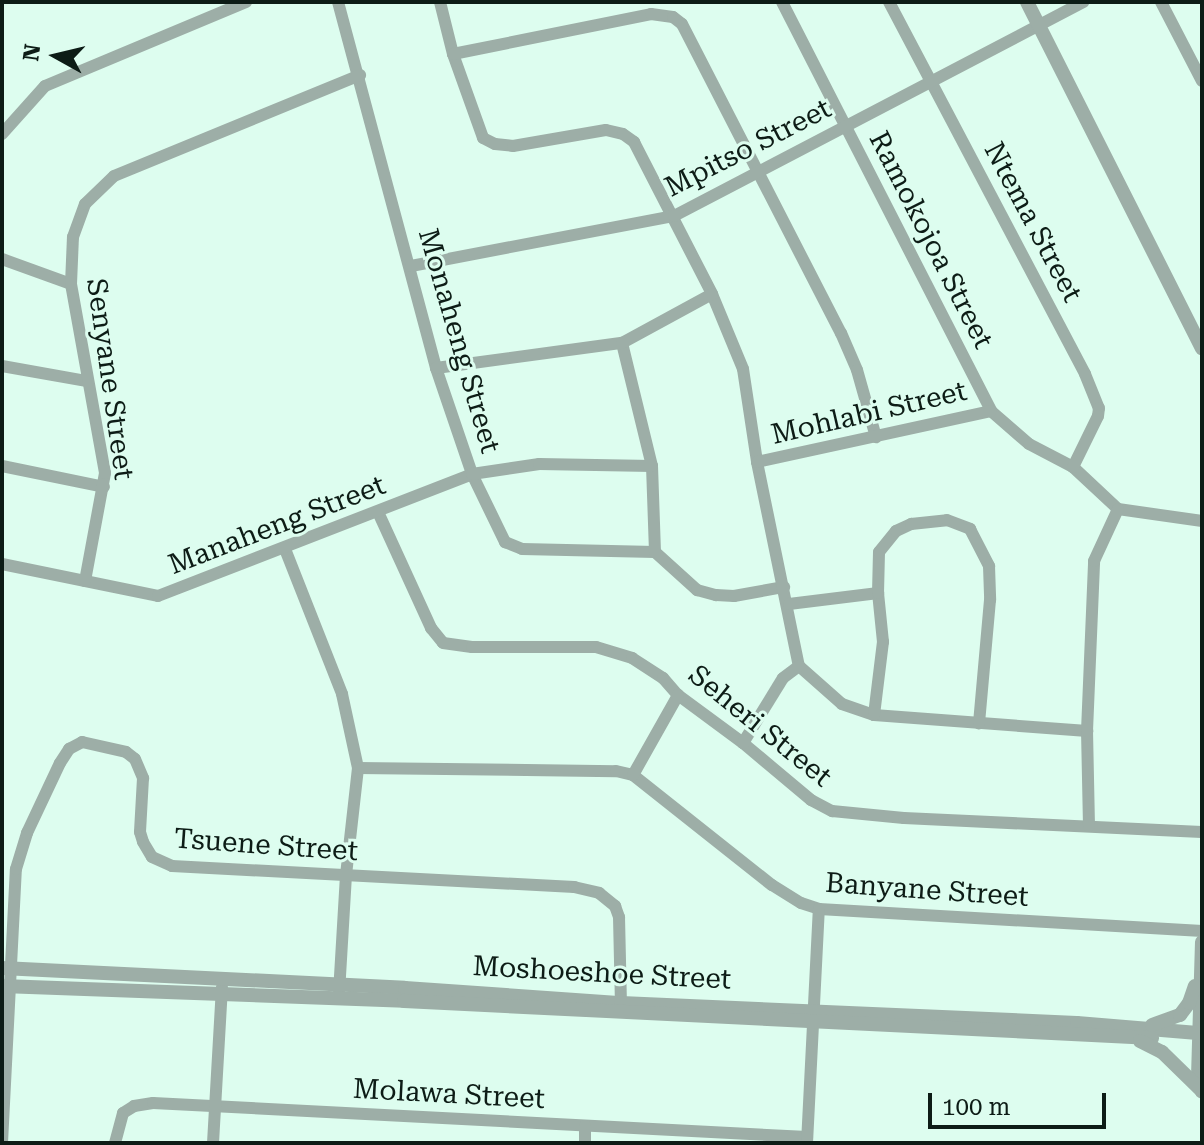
<!DOCTYPE html>
<html>
<head>
<meta charset="utf-8">
<style>
  body { margin:0 }
  #map { position:relative; width:1204px; height:1145px; overflow:hidden; background:#ddfdef; font-family:"Roboto Serif",serif }
  div>[style] { position:absolute }
  [style*='--x'] { left:calc(var(--x)*1px); top:calc(var(--y)*1px); width:calc(var(--w)*1px); rotate:calc(var(--a)*1deg) }
  .minor>* { height:12px; margin:-6px; padding:0 6px; transform-origin:6px; border-radius:6px; background:#9daea7 }
  .tertiary>* { height:14px; margin:-7px; padding:0 7px; transform-origin:7px; border-radius:7px; background:#9daea7 }
  span { translate:-50% -50%; white-space:nowrap; text-align:center; line-height:1.15; -webkit-text-stroke:6px #ddfdef; paint-order:stroke }
  .street-label { font-size:28px; color:#0d1c16 }
  .frame { position:absolute; inset:0; border:4px solid #0d1c16; pointer-events:none }
  .north { position:absolute; left:16px; top:16px; width:80px; height:80px; -webkit-text-stroke:6px #ddfdef; paint-order:stroke; rotate:278deg; font-size:22px; font-weight:700; line-height:32px; text-align:center; color:#0d1c16 }
  .north::after { content:''; display:block; margin:auto; width:28px; height:36px; background:#0d1c16; clip-path:polygon(50% 0,100% 100%,50% 72%,0 100%) }
  .scale { position:absolute; left:928px; top:1093px; width:178px; height:36px; box-sizing:border-box; border:4px solid #0d1c16; border-top:0; padding-left:10px; font-size:24px; line-height:28px; white-space:nowrap; color:#0d1c16; -webkit-text-stroke:6px #ddfdef; paint-order:stroke }
</style>
</head>
<body>
<div id="map">
  <div class="minor">
    <i style="--x:338;--y:2;--w:379;--a:75"></i>
    <i style="--x:436;--y:368;--w:112;--a:71.2"></i>
    <i style="--x:472;--y:474;--w:76;--a:64.1"></i>
    <i style="--x:505;--y:542;--w:18;--a:22"></i>
    <i style="--x:522;--y:549;--w:133;--a:1.3"></i>
    <i style="--x:655;--y:552;--w:57;--a:42.1"></i>
    <i style="--x:697;--y:590;--w:20;--a:15"></i>
    <i style="--x:716;--y:595;--w:18;--a:3"></i>
    <i style="--x:734;--y:596;--w:51;--a:-10.2"></i>
    <i style="--x:440;--y:2;--w:54;--a:76"></i>
    <i style="--x:453;--y:54;--w:89;--a:70.3"></i>
    <i style="--x:483;--y:138;--w:13;--a:27"></i>
    <i style="--x:495;--y:144;--w:18;--a:6"></i>
    <i style="--x:513;--y:146;--w:94;--a:-9.8"></i>
    <i style="--x:606;--y:130;--w:17;--a:13"></i>
    <i style="--x:623;--y:134;--w:14;--a:36"></i>
    <i style="--x:634;--y:142;--w:171;--a:62.8"></i>
    <i style="--x:712;--y:294;--w:81;--a:67.5"></i>
    <i style="--x:743;--y:369;--w:94;--a:81.4"></i>
    <i style="--x:757;--y:462;--w:208;--a:78.4"></i>
    <i style="--x:799;--y:666;--w:57;--a:41.5"></i>
    <i style="--x:842;--y:704;--w:34;--a:19"></i>
    <i style="--x:874;--y:715;--w:214;--a:4.3"></i>
    <i style="--x:782;--y:2;--w:459;--a:62.9"></i>
    <i style="--x:991;--y:411;--w:50;--a:41"></i>
    <i style="--x:1029;--y:444;--w:50;--a:27.6"></i>
    <i style="--x:1073;--y:467;--w:62;--a:43"></i>
    <i style="--x:1118;--y:509;--w:85;--a:8.1"></i>
    <i style="--x:889;--y:2;--w:420;--a:62.2"></i>
    <i style="--x:1085;--y:374;--w:37;--a:68"></i>
    <i style="--x:1099;--y:408;--w:8;--a:97"></i>
    <i style="--x:1098;--y:416;--w:57;--a:116.1"></i>
    <i style="--x:1161;--y:2;--w:89;--a:62.6"></i>
    <i style="--x:453;--y:54;--w:202;--a:-11.4"></i>
    <i style="--x:651;--y:14;--w:22;--a:8"></i>
    <i style="--x:673;--y:17;--w:11;--a:38"></i>
    <i style="--x:682;--y:24;--w:348;--a:62.8"></i>
    <i style="--x:841;--y:333;--w:40;--a:66.6"></i>
    <i style="--x:857;--y:370;--w:70;--a:74.2"></i>
    <i style="--x:2;--y:134;--w:64;--a:-48.1"></i>
    <i style="--x:45;--y:86;--w:218;--a:-22.7"></i>
    <i style="--x:2;--y:259;--w:73;--a:19.9"></i>
    <i style="--x:411;--y:266;--w:268;--a:-10.8"></i>
    <i style="--x:674;--y:216;--w:462;--a:-27.6"></i>
    <i style="--x:622;--y:343;--w:127;--a:76.3"></i>
    <i style="--x:652;--y:466;--w:86;--a:88"></i>
    <i style="--x:2;--y:366;--w:85;--a:10.1"></i>
    <i style="--x:436;--y:368;--w:188;--a:-7.7"></i>
    <i style="--x:622;--y:343;--w:102;--a:-28.6"></i>
    <i style="--x:757;--y:462;--w:239;--a:-12.3"></i>
    <i style="--x:2;--y:466;--w:104;--a:11.6"></i>
    <i style="--x:378;--y:512;--w:128;--a:65.4"></i>
    <i style="--x:431;--y:628;--w:19;--a:51"></i>
    <i style="--x:443;--y:643;--w:29;--a:8"></i>
    <i style="--x:472;--y:647;--w:124;--a:0"></i>
    <i style="--x:596;--y:647;--w:38;--a:17"></i>
    <i style="--x:632;--y:658;--w:37;--a:33"></i>
    <i style="--x:663;--y:678;--w:23;--a:49"></i>
    <i style="--x:678;--y:695;--w:81;--a:36.4"></i>
    <i style="--x:743;--y:743;--w:89;--a:40"></i>
    <i style="--x:811;--y:800;--w:24;--a:28"></i>
    <i style="--x:832;--y:811;--w:72;--a:5.6"></i>
    <i style="--x:904;--y:818;--w:298;--a:2.7"></i>
    <i style="--x:285;--y:549;--w:156;--a:68.5"></i>
    <i style="--x:342;--y:694;--w:76;--a:77.8"></i>
    <i style="--x:358;--y:768;--w:108;--a:96.4"></i>
    <i style="--x:346;--y:875;--w:117;--a:93.4"></i>
    <i style="--x:2;--y:564;--w:159;--a:11.6"></i>
    <i style="--x:158;--y:596;--w:337;--a:-21.2"></i>
    <i style="--x:472;--y:474;--w:68;--a:-8.5"></i>
    <i style="--x:539;--y:464;--w:113;--a:1"></i>
    <i style="--x:85;--y:581;--w:110;--a:-79.5"></i>
    <i style="--x:105;--y:473;--w:192;--a:-100.2"></i>
    <i style="--x:71;--y:284;--w:47;--a:-87.6"></i>
    <i style="--x:73;--y:237;--w:35;--a:-70"></i>
    <i style="--x:85;--y:204;--w:40;--a:-44"></i>
    <i style="--x:114;--y:176;--w:266;--a:-22.3"></i>
    <i style="--x:789;--y:604;--w:90;--a:-7"></i>
    <i style="--x:874;--y:715;--w:74;--a:-83"></i>
    <i style="--x:883;--y:642;--w:49;--a:-95.8"></i>
    <i style="--x:878;--y:593;--w:41;--a:-88.6"></i>
    <i style="--x:879;--y:552;--w:27;--a:-51"></i>
    <i style="--x:896;--y:531;--w:17;--a:-25"></i>
    <i style="--x:911;--y:524;--w:36;--a:-6"></i>
    <i style="--x:947;--y:520;--w:25;--a:21"></i>
    <i style="--x:970;--y:529;--w:42;--a:62.8"></i>
    <i style="--x:989;--y:566;--w:34;--a:88"></i>
    <i style="--x:990;--y:600;--w:124;--a:95.1"></i>
    <i style="--x:743;--y:743;--w:76;--a:-58.4"></i>
    <i style="--x:783;--y:678;--w:20;--a:-37"></i>
    <i style="--x:358;--y:768;--w:258;--a:0.7"></i>
    <i style="--x:616;--y:771;--w:17;--a:13"></i>
    <i style="--x:633;--y:775;--w:177;--a:38.4"></i>
    <i style="--x:772;--y:885;--w:34;--a:32"></i>
    <i style="--x:801;--y:903;--w:19;--a:18"></i>
    <i style="--x:819;--y:909;--w:384;--a:3.3"></i>
    <i style="--x:633;--y:775;--w:92;--a:-60.6"></i>
    <i style="--x:1089;--y:826;--w:95;--a:-91.2"></i>
    <i style="--x:1087;--y:731;--w:170;--a:-87.6"></i>
    <i style="--x:1094;--y:561;--w:57;--a:-65.2"></i>
    <i style="--x:2;--y:1143;--w:274;--a:-87.1"></i>
    <i style="--x:16;--y:869;--w:38;--a:-73"></i>
    <i style="--x:27;--y:833;--w:77;--a:-64.8"></i>
    <i style="--x:60;--y:763;--w:17;--a:-57"></i>
    <i style="--x:69;--y:749;--w:15;--a:-28"></i>
    <i style="--x:82;--y:742;--w:45;--a:12.8"></i>
    <i style="--x:126;--y:752;--w:11;--a:38"></i>
    <i style="--x:135;--y:759;--w:21;--a:67"></i>
    <i style="--x:143;--y:778;--w:54;--a:93.2"></i>
    <i style="--x:140;--y:832;--w:10;--a:73"></i>
    <i style="--x:143;--y:842;--w:17;--a:59"></i>
    <i style="--x:152;--y:857;--w:22;--a:24"></i>
    <i style="--x:172;--y:866;--w:403;--a:3"></i>
    <i style="--x:574;--y:887;--w:26;--a:13"></i>
    <i style="--x:599;--y:893;--w:21;--a:39"></i>
    <i style="--x:615;--y:906;--w:12;--a:70"></i>
    <i style="--x:619;--y:917;--w:86;--a:88.7"></i>
    <i style="--x:115;--y:1143;--w:31;--a:-75"></i>
    <i style="--x:123;--y:1113;--w:13;--a:-32"></i>
    <i style="--x:134;--y:1106;--w:19;--a:-9"></i>
    <i style="--x:153;--y:1103;--w:655;--a:2.98"></i>
    <i style="--x:213;--y:1143;--w:156;--a:-86.7"></i>
    <i style="--x:585;--y:1143;--w:17;--a:-90"></i>
    <i style="--x:807;--y:1143;--w:234;--a:-87.1"></i>
  </div>
  <div class="tertiary">
    <i style="--x:1027;--y:2;--w:388;--a:63.2"></i>
    <i style="--x:1202;--y:942;--w:134;--a:91.7"></i>
    <i style="--x:1198;--y:1076;--w:16;--a:76"></i>
    <i style="--x:2;--y:968;--w:403;--a:2.8"></i>
    <i style="--x:405;--y:988;--w:217;--a:4"></i>
    <i style="--x:621;--y:1003;--w:456;--a:2.5"></i>
    <i style="--x:1077;--y:1023;--w:121;--a:4.7"></i>
    <i style="--x:2;--y:986;--w:402;--a:2.1"></i>
    <i style="--x:404;--y:1001;--w:749;--a:2.83"></i>
    <i style="--x:1152;--y:1025;--w:30;--a:-20"></i>
    <i style="--x:1180;--y:1015;--w:15;--a:-53"></i>
    <i style="--x:1189;--y:1003;--w:18;--a:-71"></i>
    <i style="--x:1140;--y:1041;--w:25;--a:27"></i>
    <i style="--x:1162;--y:1052;--w:54;--a:44.3"></i>
  </div>
  <div class="street-label">
    <span style="left:748px;top:148px;rotate:-27deg">Mpitso Street</span>
    <span style="left:1033px;top:222px;rotate:62deg">Ntema Street</span>
    <span style="left:931px;top:240px;rotate:63deg">Ramokojoa Street</span>
    <span style="left:459px;top:341px;rotate:74deg">Monaheng Street</span>
    <span style="left:110px;top:379px;rotate:82deg">Senyane Street</span>
    <span style="left:869px;top:413px;rotate:-13deg">Mohlabi Street</span>
    <span style="left:277px;top:525px;rotate:-21deg">Manaheng Street</span>
    <span style="left:760px;top:726px;rotate:39deg">Seheri Street</span>
    <span style="left:266px;top:845px;rotate:4deg">Tsuene Street</span>
    <span style="left:927px;top:890px;rotate:4deg">Banyane Street</span>
    <span style="left:602px;top:973px;rotate:3deg">Moshoeshoe Street</span>
    <span style="left:449px;top:1094px;rotate:3deg">Molawa Street</span>
  </div>
  <div class="frame"></div>
  <div class="north">N</div>
  <div class="scale">100 m</div>
</div>
</body>
</html>
